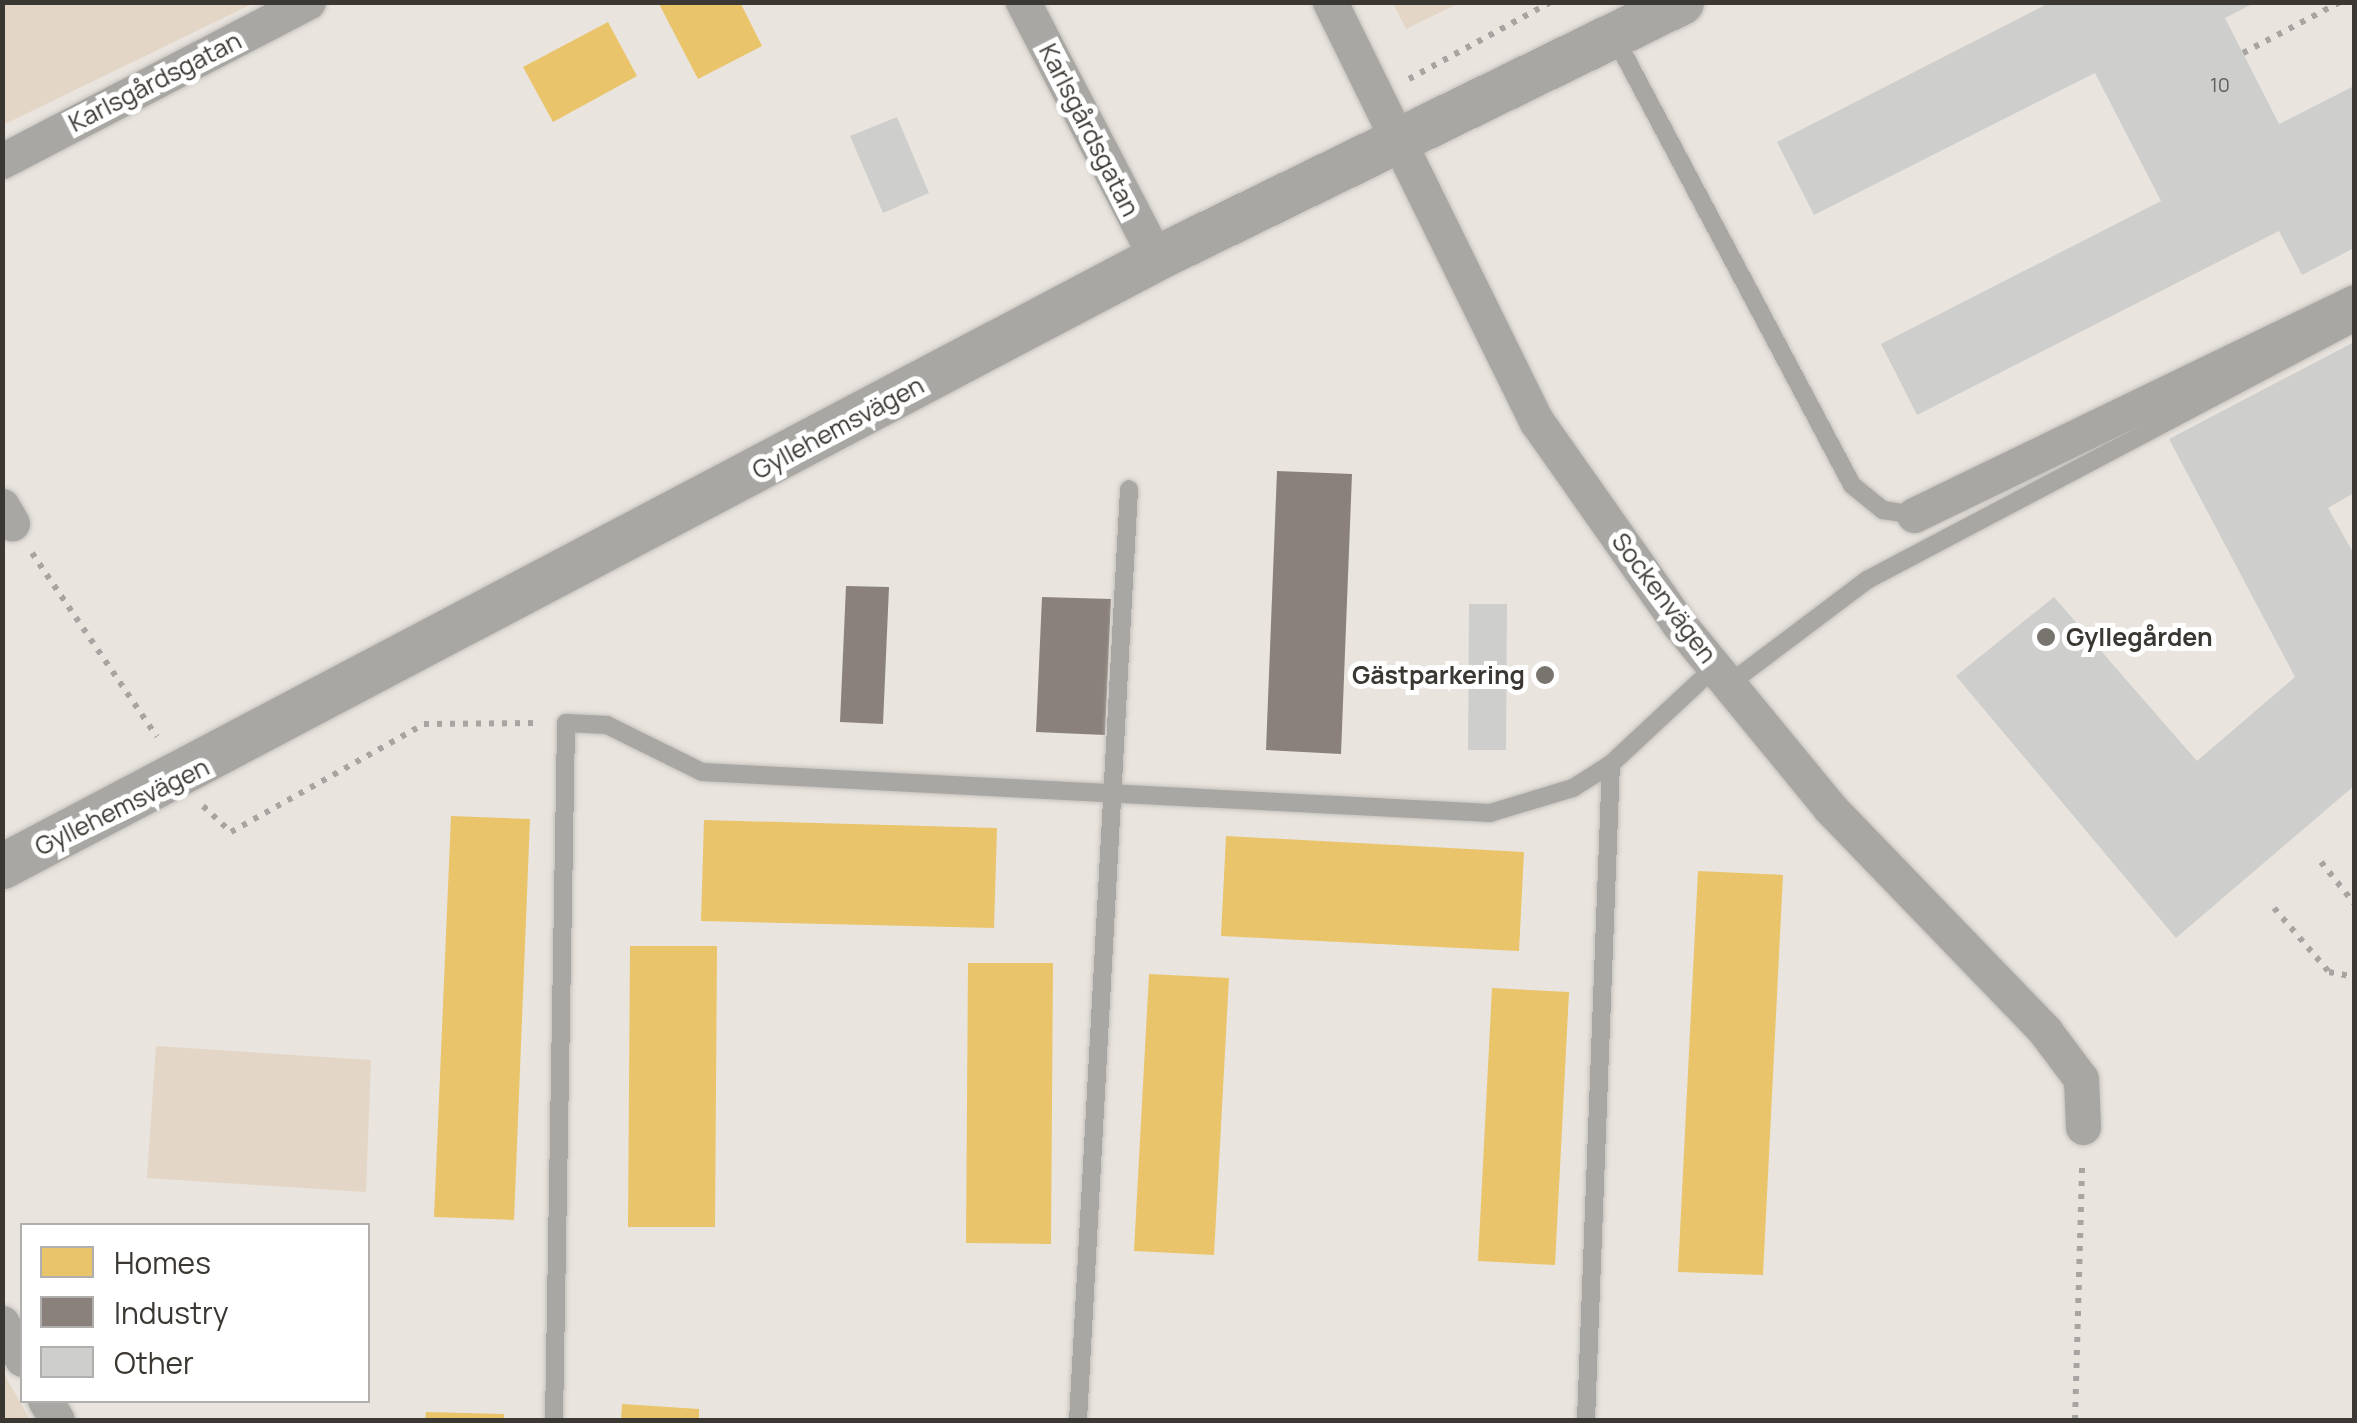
<!DOCTYPE html>
<html>
<head>
<meta charset="utf-8">
<style>
  body { margin:0 }
  #map { position:relative; width:2357px; height:1423px; overflow:hidden; background:#e9e4de; font-family:Manrope,sans-serif }
  div>[style] { position:absolute }
  [style*='--x'] { left:calc(var(--x)*1px); top:calc(var(--y)*1px); width:calc(var(--w)*1px); rotate:calc(var(--a)*1deg) }
  .green>* { inset:0; background:#e4d6c6 }
  .homes>* { inset:0; background:#e9c46a }
  .industry>* { inset:0; background:#8a817c }
  .building>* { inset:0; background:#cecfcd }
  .path>* { height:6px; margin-top:-3px; transform-origin:0; background:repeating-linear-gradient(90deg,#a7a4a2 0 5px,transparent 0 13px) }
  .roads { filter:drop-shadow(0 0 2px #c5c1bc) drop-shadow(0 0 2px #c5c1bc) }
  .service>* { height:18px; margin:-9px; padding:0 9px; transform-origin:9px; border-radius:9px; background:#a8a7a3 }
  .minor>* { height:35px; margin:-17.5px; padding:0 17.5px; transform-origin:17.5px; border-radius:17.5px; background:#a8a7a3 }
  .tertiary>* { height:45px; margin:-22.5px; padding:0 22.5px; transform-origin:22.5px; border-radius:22.5px; background:#a8a7a3 }
  .dots>* { width:28px; height:28px; translate:-50% -50%; box-sizing:border-box; border:5px solid #fff; border-radius:50% }
  span { translate:-50% -50%; white-space:nowrap; text-align:center; line-height:1.15; -webkit-text-stroke:10px #fff; paint-order:stroke }
  .number-label { font-size:20px; color:#605e5a }
  .number-label span { -webkit-text-stroke-width:0 }
  .street-label { font-size:25px; color:#3b3732 }
  .poi-label { font-size:25px; color:#3b3732; font-weight:700 }
  .left { translate:0 -50%; text-align:left }
  .right { translate:-100% -50%; text-align:right }
  .frame { position:absolute; inset:0; border:5px solid #3b3732; pointer-events:none }
  .legend { position:absolute; left:20px; top:1223px; width:350px; height:180px; box-sizing:border-box; background:#fff; border:2px solid #b1afad; margin:0; padding:12px 18px; list-style:none; font-size:30px; color:#3b3732 }
  .legend li { display:flex; align-items:center; gap:20px; height:50px }
  .legend b { width:50px; border:2px solid #b1afad }
</style>
</head>
<body>
<div id="map">
  <div class="green">
    <i style="clip-path:polygon(3px 2px,254px 2px,254px 3px,3px 125px)"></i>
    <i style="clip-path:polygon(1393px 3px,1459px 3px,1406px 29px)"></i>
    <i style="clip-path:polygon(156px 1046px,371px 1060px,366px 1192px,147px 1178px)"></i>
    <i style="clip-path:polygon(3px 1372px,30px 1420px,3px 1420px)"></i>
  </div>
  <div class="homes">
    <i style="clip-path:polygon(658px 2px,740px 2px,762px 46px,698px 79px)"></i>
    <i style="clip-path:polygon(608px 22px,637px 76px,553px 122px,523px 67px)"></i>
    <i style="clip-path:polygon(451px 816px,530px 819px,514px 1220px,434px 1217px)"></i>
    <i style="clip-path:polygon(704px 820px,997px 828px,994px 928px,701px 921px)"></i>
    <i style="clip-path:polygon(1226px 836px,1524px 852px,1519px 951px,1221px 936px)"></i>
    <i style="clip-path:polygon(1698px 871px,1783px 875px,1763px 1275px,1678px 1272px)"></i>
    <i style="clip-path:polygon(630px 946px,717px 946px,715px 1227px,628px 1227px)"></i>
    <i style="clip-path:polygon(968px 963px,1053px 963px,1051px 1244px,966px 1243px)"></i>
    <i style="clip-path:polygon(1149px 974px,1229px 978px,1214px 1255px,1134px 1251px)"></i>
    <i style="clip-path:polygon(1492px 988px,1569px 992px,1555px 1265px,1478px 1261px)"></i>
    <i style="clip-path:polygon(622px 1404px,699px 1409px,699px 1420px,621px 1420px)"></i>
    <i style="clip-path:polygon(426px 1412px,504px 1414px,504px 1420px,425px 1420px)"></i>
  </div>
  <div class="industry">
    <i style="clip-path:polygon(1277px 471px,1352px 474px,1341px 754px,1266px 750px)"></i>
    <i style="clip-path:polygon(846px 586px,889px 587px,883px 724px,840px 722px)"></i>
    <i style="clip-path:polygon(1042px 597px,1111px 599px,1105px 735px,1036px 732px)"></i>
  </div>
  <div class="building">
    <i style="clip-path:polygon(2051px 2px,2256px 2px,2225px 18px,2279px 124px,2354px 86px,2354px 248px,2302px 275px,2279px 231px,1917px 415px,1881px 344px,2161px 201px,2095px 73px,1814px 215px,1777px 142px)"></i>
    <i style="clip-path:polygon(897px 117px,929px 193px,883px 213px,850px 136px)"></i>
    <i style="clip-path:polygon(2354px 342px,2354px 493px,2328px 508px,2354px 554px,2354px 786px,2176px 938px,1956px 676px,2054px 597px,2197px 761px,2295px 677px,2169px 439px)"></i>
    <i style="clip-path:polygon(1469px 604px,1507px 604px,1506px 750px,1468px 750px)"></i>
  </div>
  <div class="path">
    <i style="--x:2243;--y:53;--w:110;--a:-27.7"></i>
    <i style="--x:1409;--y:79;--w:162;--a:-28.5"></i>
    <i style="--x:32;--y:553;--w:222;--a:55.8"></i>
    <i style="--x:203;--y:806;--w:38;--a:43"></i>
    <i style="--x:231;--y:832;--w:221;--a:-29.2"></i>
    <i style="--x:424;--y:724;--w:116;--a:-0.5"></i>
    <i style="--x:2321;--y:862;--w:53;--a:51.2"></i>
    <i style="--x:2274;--y:908;--w:84;--a:49.3"></i>
    <i style="--x:2329;--y:972;--w:25;--a:11"></i>
    <i style="--x:2075;--y:1420;--w:258;--a:-88.4"></i>
  </div>
  <div class="roads">
    <div class="service">
      <i style="--x:1614;--y:36;--w:508;--a:62.07"></i>
      <i style="--x:1852;--y:485;--w:40;--a:39"></i>
      <i style="--x:1883;--y:510;--w:31;--a:9"></i>
      <i style="--x:1729;--y:684;--w:173;--a:-37"></i>
      <i style="--x:1867;--y:580;--w:551;--a:-27.82"></i>
      <i style="--x:554;--y:1420;--w:697;--a:-89.01"></i>
      <i style="--x:566;--y:723;--w:41;--a:2.8"></i>
      <i style="--x:607;--y:725;--w:106;--a:26.3"></i>
      <i style="--x:702;--y:772;--w:789;--a:2.98"></i>
      <i style="--x:1490;--y:813;--w:87;--a:-16.8"></i>
      <i style="--x:1573;--y:788;--w:45;--a:-32.3"></i>
      <i style="--x:1611;--y:764;--w:142;--a:-43"></i>
      <i style="--x:1078;--y:1420;--w:932;--a:-86.86"></i>
      <i style="--x:1586;--y:1420;--w:656;--a:-87.82"></i>
    </div>
    <div class="minor">
      <i style="--x:1023;--y:2;--w:288;--a:62.5"></i>
      <i style="--x:1330;--y:2;--w:468;--a:63.8"></i>
      <i style="--x:1537;--y:422;--w:247;--a:54.9"></i>
      <i style="--x:1679;--y:624;--w:238;--a:50.6"></i>
      <i style="--x:1830;--y:808;--w:310;--a:46"></i>
      <i style="--x:2045;--y:1031;--w:60;--a:53.1"></i>
      <i style="--x:2081;--y:1079;--w:48;--a:87.6"></i>
      <i style="--x:2;--y:161;--w:345;--a:-27.5"></i>
      <i style="--x:2;--y:506;--w:20;--a:60"></i>
      <i style="--x:1914;--y:515;--w:489;--a:-25.8"></i>
      <i style="--x:2;--y:1323;--w:41;--a:60.9"></i>
      <i style="--x:45;--y:1400;--w:23;--a:59"></i>
    </div>
    <div class="tertiary">
      <i style="--x:2;--y:866;--w:1304;--a:-27.78"></i>
      <i style="--x:1156;--y:258;--w:584;--a:-25.99"></i>
    </div>
  </div>
  <div class="dots">
    <i style="left:2046px;top:637px;background:#78746e"></i>
    <i style="left:1545px;top:675px;background:#78746e"></i>
  </div>
  <div class="number-label">
    <span style="left:2220px;top:84px">10</span>
  </div>
  <div class="street-label">
    <span style="left:155px;top:82px;rotate:-27deg">Karlsgårdsgatan</span>
    <span style="left:1089px;top:130px;rotate:63deg">Karlsgårdsgatan</span>
    <span style="left:838px;top:428px;rotate:-28deg">Gyllehemsvägen</span>
    <span style="left:1664px;top:598px;rotate:53deg">Sockenvägen</span>
    <span style="left:122px;top:807px;rotate:-26deg">Gyllehemsvägen</span>
  </div>
  <div class="poi-label">
    <span class="left" style="left:2066px;top:637px">Gyllegården</span>
    <span class="right" style="left:1525px;top:675px">Gästparkering</span>
  </div>
  <div class="frame"></div>
  <ul class="legend">
  <li><b style="height:28px;background:#e9c46a"></b>Homes</li>
  <li><b style="height:28px;background:#8a817c"></b>Industry</li>
  <li><b style="height:28px;background:#cecfcd"></b>Other</li>
  </ul>
</div>
</body>
</html>
